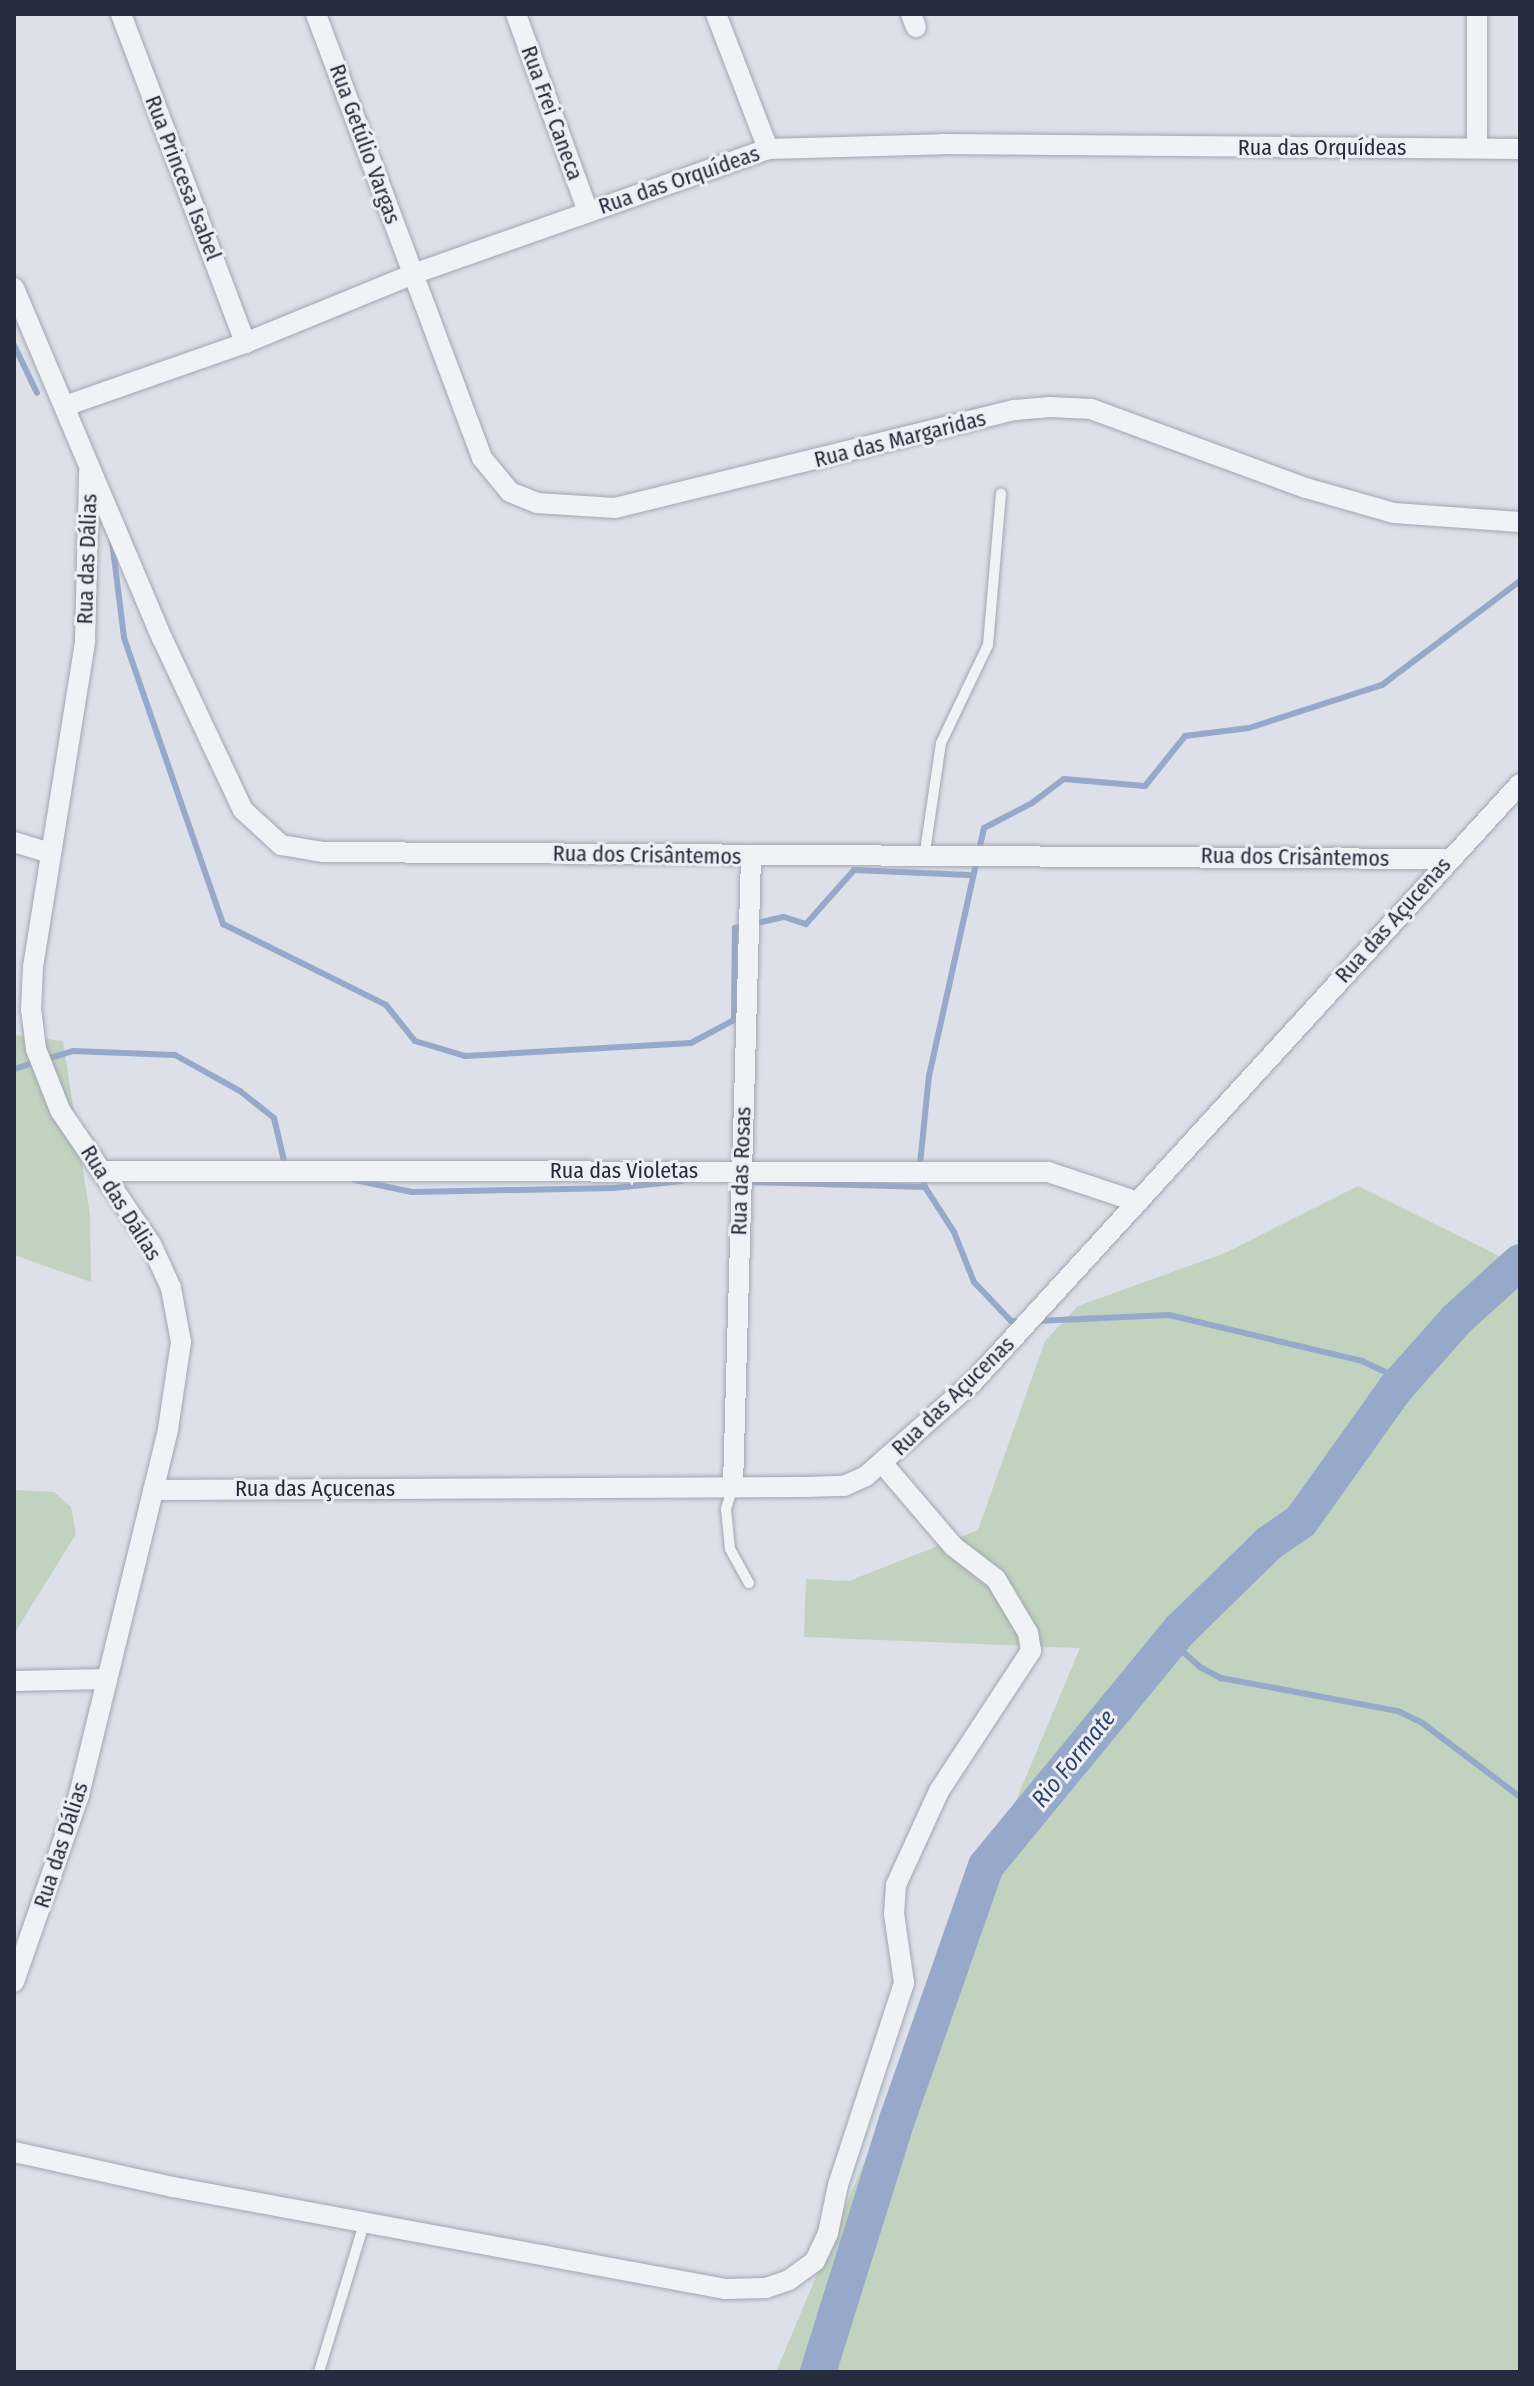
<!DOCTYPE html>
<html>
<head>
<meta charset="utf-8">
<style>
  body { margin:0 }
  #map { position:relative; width:1534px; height:2386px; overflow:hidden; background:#dde0e8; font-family:"Fira Sans Condensed",sans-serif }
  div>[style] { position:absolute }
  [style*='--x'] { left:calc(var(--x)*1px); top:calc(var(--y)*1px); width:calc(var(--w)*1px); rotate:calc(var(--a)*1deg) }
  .green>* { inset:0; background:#c1d2be }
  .stream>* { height:6px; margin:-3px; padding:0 3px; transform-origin:3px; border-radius:3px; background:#96a9ca }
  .river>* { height:36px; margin:-18px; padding:0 18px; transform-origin:18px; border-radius:18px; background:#96a9ca }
  .roads { filter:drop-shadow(0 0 2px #a2a6b2) drop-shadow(0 0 2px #a2a6b2) }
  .service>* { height:10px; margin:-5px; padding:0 5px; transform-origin:5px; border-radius:5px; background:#f0f2f6 }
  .minor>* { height:20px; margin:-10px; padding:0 10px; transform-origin:10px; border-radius:10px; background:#f0f2f6 }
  span { translate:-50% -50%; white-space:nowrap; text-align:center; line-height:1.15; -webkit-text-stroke:6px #edeff5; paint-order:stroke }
  .street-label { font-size:22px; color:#262c3f }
  .water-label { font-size:24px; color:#2f4675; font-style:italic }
  .frame { position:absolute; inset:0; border:16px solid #262c3f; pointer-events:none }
</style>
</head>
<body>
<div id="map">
  <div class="green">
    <i style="clip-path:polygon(14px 1035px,63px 1041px,90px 1215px,91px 1282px,14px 1255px)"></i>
    <i style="clip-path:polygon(1358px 1186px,1511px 1262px,1520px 1254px,1520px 2372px,776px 2372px,1080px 1648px,804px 1637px,806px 1579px,849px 1581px,978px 1530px,1045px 1341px,1078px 1306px,1225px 1253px)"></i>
    <i style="clip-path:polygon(14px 1490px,54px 1492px,71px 1507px,76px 1534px,14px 1634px)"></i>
  </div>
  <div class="stream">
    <i style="--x:14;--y:345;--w:53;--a:64.4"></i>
    <i style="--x:112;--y:541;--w:98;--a:82.9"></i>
    <i style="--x:124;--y:638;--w:303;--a:70.9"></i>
    <i style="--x:223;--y:924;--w:182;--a:26.4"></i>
    <i style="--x:386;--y:1005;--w:46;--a:51.1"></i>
    <i style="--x:415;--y:1041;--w:52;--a:16.7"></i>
    <i style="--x:465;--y:1056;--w:226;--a:-3.3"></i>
    <i style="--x:691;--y:1043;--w:49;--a:-28.1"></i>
    <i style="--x:734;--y:1020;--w:92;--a:-89.4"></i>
    <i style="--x:735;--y:928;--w:50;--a:-12.7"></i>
    <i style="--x:784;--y:917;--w:23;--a:18"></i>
    <i style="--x:806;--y:924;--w:72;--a:-48.4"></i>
    <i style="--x:854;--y:870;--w:115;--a:2.5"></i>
    <i style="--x:14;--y:1069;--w:62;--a:-17"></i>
    <i style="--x:73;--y:1051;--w:102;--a:2.2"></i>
    <i style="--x:175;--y:1055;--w:74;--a:29"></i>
    <i style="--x:240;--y:1091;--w:43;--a:38.5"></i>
    <i style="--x:274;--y:1118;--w:48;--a:76.8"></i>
    <i style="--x:355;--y:1180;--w:58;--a:11.9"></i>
    <i style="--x:412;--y:1192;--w:202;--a:-1.1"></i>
    <i style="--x:614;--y:1188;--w:68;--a:-5.9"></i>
    <i style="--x:753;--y:1182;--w:172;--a:1.7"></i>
    <i style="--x:1021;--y:1321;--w:10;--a:180"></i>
    <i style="--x:1011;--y:1321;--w:54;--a:-133.5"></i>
    <i style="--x:974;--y:1282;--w:54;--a:-111.8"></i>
    <i style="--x:954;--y:1232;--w:54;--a:-122.8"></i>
    <i style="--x:925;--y:1187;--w:24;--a:-102"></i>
    <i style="--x:920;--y:1164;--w:88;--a:-84.2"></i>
    <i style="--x:929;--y:1076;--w:254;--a:-77.5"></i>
    <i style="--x:984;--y:828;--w:54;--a:-27.5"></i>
    <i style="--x:1032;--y:803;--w:40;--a:-37"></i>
    <i style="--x:1064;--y:779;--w:81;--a:4.9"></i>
    <i style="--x:1145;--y:786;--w:64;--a:-51.3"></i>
    <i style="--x:1185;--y:736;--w:64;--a:-7.1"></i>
    <i style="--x:1249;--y:728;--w:140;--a:-17.9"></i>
    <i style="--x:1382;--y:685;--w:173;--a:-37"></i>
    <i style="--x:1036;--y:1321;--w:133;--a:-2.6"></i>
    <i style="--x:1169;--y:1315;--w:198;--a:13.4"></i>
    <i style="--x:1362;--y:1361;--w:45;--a:24.9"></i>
    <i style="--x:1171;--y:1641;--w:39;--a:42"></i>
    <i style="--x:1200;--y:1667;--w:24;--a:28"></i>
    <i style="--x:1221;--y:1678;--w:180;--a:10.6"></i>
    <i style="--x:1398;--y:1711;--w:25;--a:26"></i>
    <i style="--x:1421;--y:1722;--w:124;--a:37.1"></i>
  </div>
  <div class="river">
    <i style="--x:818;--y:2372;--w:264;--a:-72.6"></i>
    <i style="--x:897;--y:2120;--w:269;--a:-70.7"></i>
    <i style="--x:986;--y:1866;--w:307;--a:-50.6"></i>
    <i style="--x:1181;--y:1629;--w:122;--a:-44.3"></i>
    <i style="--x:1268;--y:1544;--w:40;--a:-34.9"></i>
    <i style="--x:1301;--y:1521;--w:162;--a:-54.5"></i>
    <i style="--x:1395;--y:1389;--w:92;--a:-48.5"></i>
    <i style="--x:1456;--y:1320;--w:86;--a:-42.2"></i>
  </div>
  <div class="roads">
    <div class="service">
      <i style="--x:924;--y:858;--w:116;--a:-81.6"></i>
      <i style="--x:941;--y:743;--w:109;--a:-64.4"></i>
      <i style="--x:988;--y:645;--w:152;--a:-85.1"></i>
      <i style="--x:733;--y:1487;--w:23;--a:108"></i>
      <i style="--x:726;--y:1509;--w:40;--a:84.3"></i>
      <i style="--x:730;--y:1549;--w:39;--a:61"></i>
      <i style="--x:319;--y:2372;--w:158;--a:-73.1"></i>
    </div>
    <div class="minor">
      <i style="--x:121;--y:14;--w:352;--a:69.3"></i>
      <i style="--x:316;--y:14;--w:474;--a:69.5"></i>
      <i style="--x:482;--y:458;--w:44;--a:50.5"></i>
      <i style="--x:510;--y:492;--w:29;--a:22"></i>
      <i style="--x:537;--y:503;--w:78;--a:3.7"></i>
      <i style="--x:615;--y:508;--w:412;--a:-13.8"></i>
      <i style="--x:1015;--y:410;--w:35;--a:-5"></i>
      <i style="--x:1050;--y:407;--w:41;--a:2.8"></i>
      <i style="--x:1091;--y:409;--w:229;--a:20.2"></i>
      <i style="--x:1306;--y:488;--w:91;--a:15.9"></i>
      <i style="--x:1394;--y:513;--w:126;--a:4.1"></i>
      <i style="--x:516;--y:14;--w:211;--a:70"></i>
      <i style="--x:716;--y:14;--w:145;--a:68.9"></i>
      <i style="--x:911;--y:14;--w:14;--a:69"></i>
      <i style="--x:1477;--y:147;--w:133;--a:-90"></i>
      <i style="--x:14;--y:288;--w:380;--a:67.1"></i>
      <i style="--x:162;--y:638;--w:190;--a:64.8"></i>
      <i style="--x:243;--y:810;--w:52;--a:42.6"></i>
      <i style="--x:281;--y:845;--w:43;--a:9.5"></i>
      <i style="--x:323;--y:852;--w:1124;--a:0.36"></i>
      <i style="--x:65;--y:406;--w:191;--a:-19.3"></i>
      <i style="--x:245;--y:343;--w:182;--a:-22.3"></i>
      <i style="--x:413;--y:274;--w:376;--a:-19.4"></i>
      <i style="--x:768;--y:149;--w:174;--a:-1.6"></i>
      <i style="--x:942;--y:144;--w:578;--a:0.5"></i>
      <i style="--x:14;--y:842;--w:38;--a:17"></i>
      <i style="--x:105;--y:1171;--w:943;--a:0.06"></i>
      <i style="--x:1048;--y:1172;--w:95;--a:18.4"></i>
      <i style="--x:733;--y:1486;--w:630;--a:-88.36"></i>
      <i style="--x:153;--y:1490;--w:653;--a:-0.26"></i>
      <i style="--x:806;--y:1487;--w:38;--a:-2"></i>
      <i style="--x:844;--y:1486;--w:24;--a:-24"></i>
      <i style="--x:866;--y:1476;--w:141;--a:-41.3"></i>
      <i style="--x:972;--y:1383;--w:812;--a:-47.55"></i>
      <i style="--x:14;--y:1681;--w:93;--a:-1.2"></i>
      <i style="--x:14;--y:1982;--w:198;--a:-70.8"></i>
      <i style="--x:79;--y:1795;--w:377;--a:-76.3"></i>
      <i style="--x:168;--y:1429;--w:88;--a:-81.5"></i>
      <i style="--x:181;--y:1342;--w:55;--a:-100.5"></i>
      <i style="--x:171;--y:1288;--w:48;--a:-114.4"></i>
      <i style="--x:151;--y:1244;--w:162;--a:-124.2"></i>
      <i style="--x:60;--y:1110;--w:66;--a:-111.5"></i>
      <i style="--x:36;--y:1049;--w:39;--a:-97"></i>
      <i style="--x:31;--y:1010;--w:43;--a:-87.3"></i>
      <i style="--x:33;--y:967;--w:330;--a:-80.9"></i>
      <i style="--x:85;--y:641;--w:169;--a:-88.6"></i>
      <i style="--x:14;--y:2152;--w:163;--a:12.4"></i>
      <i style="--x:173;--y:2187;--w:561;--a:10.47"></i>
      <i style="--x:725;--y:2289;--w:41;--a:-1.4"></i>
      <i style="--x:766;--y:2288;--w:24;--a:-19"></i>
      <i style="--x:789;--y:2280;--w:32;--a:-36"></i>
      <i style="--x:815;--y:2261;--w:31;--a:-65"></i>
      <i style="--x:828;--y:2233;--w:49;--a:-78.2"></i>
      <i style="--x:838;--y:2185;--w:213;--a:-71.9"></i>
      <i style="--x:904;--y:1983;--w:70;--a:-98.2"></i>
      <i style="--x:894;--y:1914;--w:29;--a:-86"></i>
      <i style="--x:896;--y:1885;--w:103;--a:-65.4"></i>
      <i style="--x:939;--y:1791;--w:168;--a:-56.7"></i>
      <i style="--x:1031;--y:1651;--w:18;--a:-99"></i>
      <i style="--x:1028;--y:1633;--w:63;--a:-120.7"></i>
      <i style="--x:996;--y:1579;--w:54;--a:-142.5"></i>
      <i style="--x:953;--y:1546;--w:108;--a:-130.5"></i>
    </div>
  </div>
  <div class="street-label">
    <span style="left:552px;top:113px;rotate:70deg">Rua Frei Caneca</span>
    <span style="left:365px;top:144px;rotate:70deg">Rua Getúlio Vargas</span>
    <span style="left:1322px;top:148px">Rua das Orquídeas</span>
    <span style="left:183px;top:178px;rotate:69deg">Rua Princesa Isabel</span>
    <span style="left:679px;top:180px;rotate:-19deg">Rua das Orquídeas</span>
    <span style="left:900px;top:439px;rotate:-14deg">Rua das Margaridas</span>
    <span style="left:87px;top:559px;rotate:-88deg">Rua das Dálias</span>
    <span style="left:647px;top:855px;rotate:1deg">Rua dos Crisântemos</span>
    <span style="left:1295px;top:857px;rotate:1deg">Rua dos Crisântemos</span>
    <span style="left:1393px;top:920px;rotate:-48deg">Rua das Açucenas</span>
    <span style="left:624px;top:1171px">Rua das Violetas</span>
    <span style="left:741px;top:1171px;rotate:-88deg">Rua das Rosas</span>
    <span style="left:121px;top:1203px;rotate:58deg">Rua das Dálias</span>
    <span style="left:953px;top:1396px;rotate:-44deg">Rua das Açucenas</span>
    <span style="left:315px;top:1489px">Rua das Açucenas</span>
    <span style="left:61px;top:1845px;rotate:-72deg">Rua das Dálias</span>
  </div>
  <div class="water-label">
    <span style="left:1074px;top:1759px;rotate:-51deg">Rio Formate</span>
  </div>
  <div class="frame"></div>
</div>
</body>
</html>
